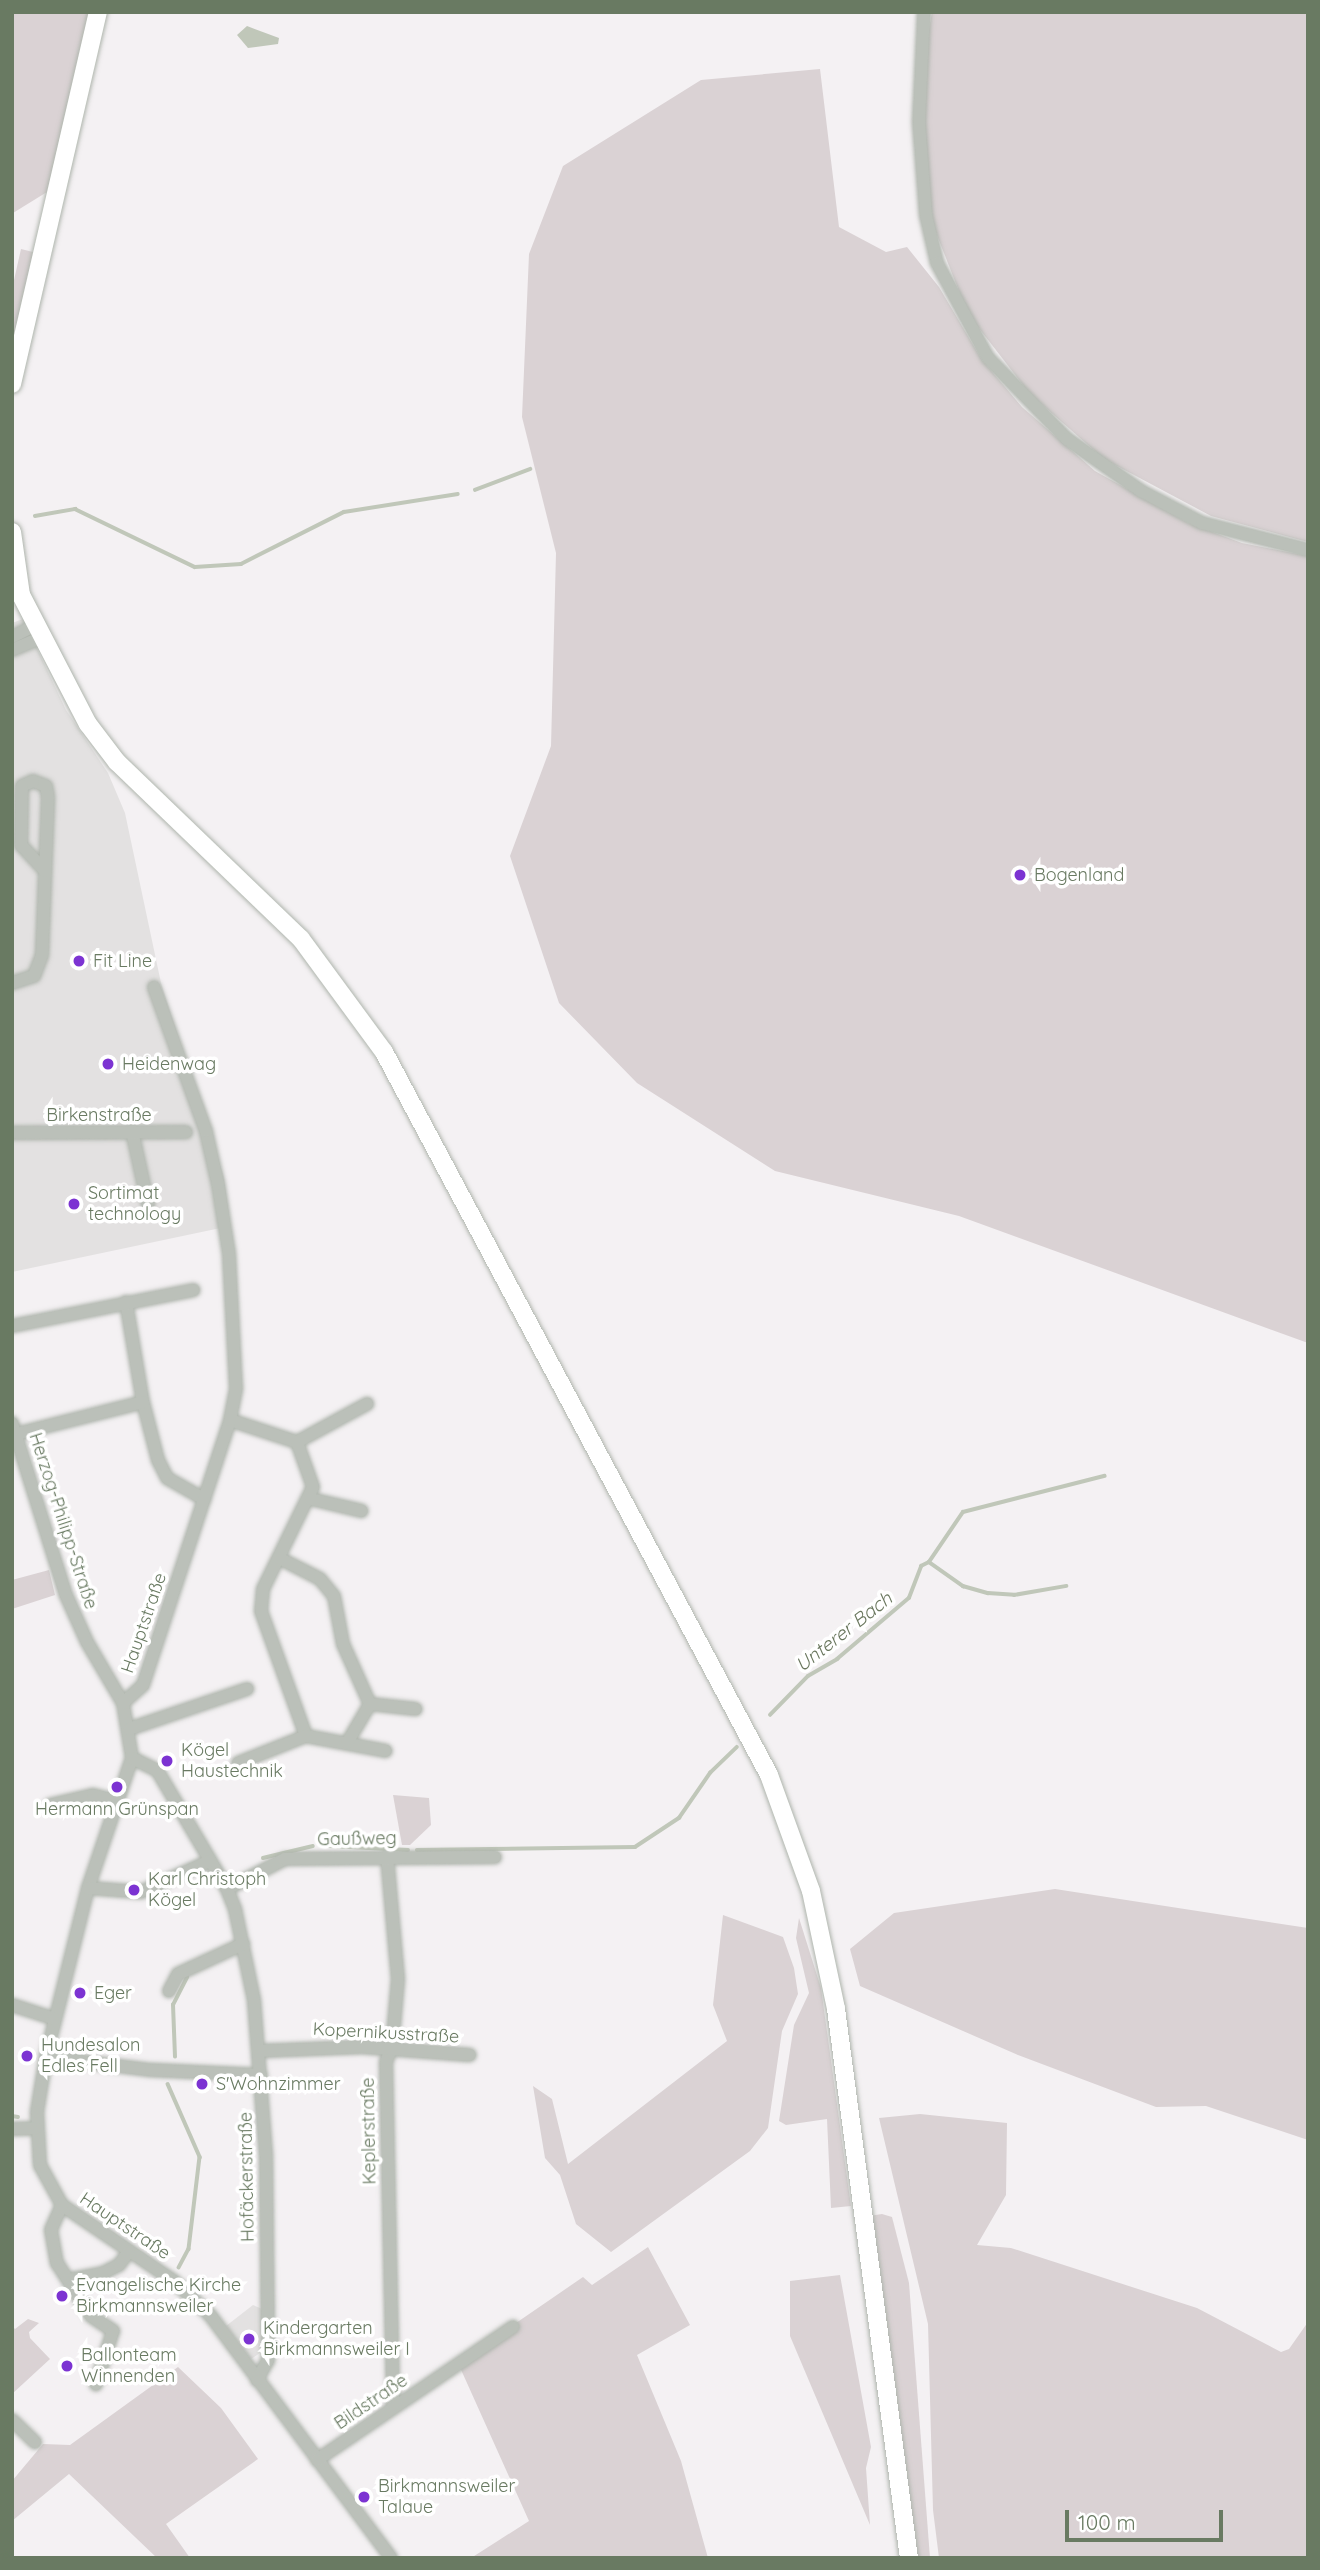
<!DOCTYPE html>
<html>
<head>
<meta charset="utf-8">
<style>
  body { margin:0 }
  #map { position:relative; width:1320px; height:2570px; overflow:hidden; background:#f4f1f3; font-family:Quicksand,sans-serif }
  div>[style] { position:absolute }
  [style*='--x'] { left:calc(var(--x)*1px); top:calc(var(--y)*1px); width:calc(var(--w)*1px); rotate:calc(var(--a)*1deg) }
  .built>* { inset:0; background:#e3e1e1 }
  .green>* { inset:0; background:#dad2d4 }
  .water>* { inset:0; background:#c0c7b9 }
  .stream>* { height:3.5px; margin:-1.75px; padding:0 1.75px; transform-origin:1.75px; border-radius:1.75px; background:#c0c7b9 }
  .roads { filter:drop-shadow(0 0 2px #afb5ad) drop-shadow(0 0 2px #afb5ad) }
  .minor>* { height:12px; margin:-6px; padding:0 6px; transform-origin:6px; border-radius:6px; background:#bbc0b9 }
  .major>* { height:18px; margin:-9px; padding:0 9px; transform-origin:9px; border-radius:9px; background:#fff }
  .dots>* { width:19px; height:19px; translate:-50% -50%; box-sizing:border-box; border:4px solid #fff; border-radius:50% }
  span { translate:-50% -50%; white-space:nowrap; text-align:center; line-height:1.15; -webkit-text-stroke:7px #fff; paint-order:stroke }
  .poi-label { font-size:18px; color:#697a62 }
  .left { translate:0 -50%; text-align:left }
  .street-label { font-size:18px; color:#697a62 }
  .water-label { font-size:19px; color:#69765d; font-style:italic }
  .frame { position:absolute; inset:0; border:14px solid #697a62; pointer-events:none }
  .scale { position:absolute; left:1065px; top:2510px; width:158px; height:32px; box-sizing:border-box; border:4px solid #697a62; border-top:0; padding-left:9px; font-size:21px; line-height:24px; white-space:nowrap; color:#697a62; -webkit-text-stroke:5px #fff; paint-order:stroke }
</style>
</head>
<body>
<div id="map">
  <div class="built">
    <i style="clip-path:polygon(23px 619px,66px 710px,108px 773px,125px 813px,161px 983px,224px 1177px,230px 1226px,12px 1272px,12px 623px)"></i>
    <i style="clip-path:polygon(253px 2305px,262px 2309px,263px 2351px,251px 2359px,226px 2326px)"></i>
  </div>
  <div class="green">
    <i style="clip-path:polygon(12px 12px,90px 12px,47px 192px,13px 213px)"></i>
    <i style="clip-path:polygon(932px 12px,1308px 12px,1308px 542px,1211px 516px,1104px 459px,1030px 394px,968px 314px,931px 220px,919px 89px)"></i>
    <i style="clip-path:polygon(820px 69px,839px 227px,886px 252px,907px 247px,939px 287px,982px 360px,1022px 407px,1095px 471px,1188px 523px,1242px 543px,1308px 556px,1308px 1343px,959px 1216px,775px 1171px,637px 1083px,559px 1003px,510px 856px,551px 746px,556px 553px,522px 417px,529px 254px,563px 166px,701px 80px)"></i>
    <i style="clip-path:polygon(21px 249px,33px 252px,12px 344px,12px 289px)"></i>
    <i style="clip-path:polygon(49px 1570px,55px 1595px,12px 1609px,12px 1580px)"></i>
    <i style="clip-path:polygon(393px 1795px,429px 1798px,431px 1825px,410px 1845px,402px 1845px)"></i>
    <i style="clip-path:polygon(1055px 1889px,1308px 1928px,1308px 2140px,1206px 2106px,1156px 2107px,1018px 2055px,860px 1986px,850px 1949px,894px 1913px)"></i>
    <i style="clip-path:polygon(723px 1915px,783px 1937px,794px 1968px,798px 1994px,782px 2031px,768px 2128px,750px 2151px,611px 2252px,576px 2224px,560px 2175px,545px 2158px,533px 2086px,552px 2099px,568px 2164px,727px 2041px,713px 2005px)"></i>
    <i style="clip-path:polygon(799px 1918px,821px 1988px,851px 2206px,831px 2208px,827px 2119px,786px 2125px,779px 2121px,794px 2025px,809px 1993px,796px 1938px)"></i>
    <i style="clip-path:polygon(920px 2114px,1007px 2123px,1006px 2195px,977px 2245px,1011px 2248px,1197px 2308px,1281px 2352px,1289px 2349px,1308px 2322px,1308px 2558px,939px 2558px,933px 2510px,928px 2324px,879px 2118px)"></i>
    <i style="clip-path:polygon(882px 2214px,892px 2217px,909px 2283px,930px 2558px,914px 2558px,869px 2216px)"></i>
    <i style="clip-path:polygon(648px 2247px,690px 2325px,637px 2355px,681px 2461px,708px 2558px,471px 2558px,529px 2521px,458px 2363px,583px 2277px,592px 2285px)"></i>
    <i style="clip-path:polygon(840px 2275px,871px 2447px,866px 2468px,870px 2525px,790px 2336px,790px 2281px)"></i>
    <i style="clip-path:polygon(28px 2319px,39px 2323px,29px 2332px,30px 2338px,50px 2359px,12px 2394px,12px 2326px,15px 2329px)"></i>
    <i style="clip-path:polygon(178px 2367px,221px 2408px,258px 2459px,166px 2524px,190px 2558px,157px 2558px,69px 2474px,12px 2521px,12px 2481px,43px 2444px,70px 2445px)"></i>
  </div>
  <div class="water">
    <i style="clip-path:polygon(247px 26px,279px 38px,278px 44px,248px 48px,237px 35px)"></i>
  </div>
  <div class="stream">
    <i style="--x:12;--y:92;--w:11;--a:90"></i>
    <i style="--x:475;--y:490;--w:59;--a:-20.9"></i>
    <i style="--x:35;--y:516;--w:41;--a:-9.9"></i>
    <i style="--x:75;--y:509;--w:133;--a:25.8"></i>
    <i style="--x:195;--y:567;--w:46;--a:-3.7"></i>
    <i style="--x:241;--y:564;--w:115;--a:-26.8"></i>
    <i style="--x:344;--y:512;--w:115;--a:-9"></i>
    <i style="--x:929;--y:1562;--w:42;--a:35.2"></i>
    <i style="--x:963;--y:1586;--w:26;--a:16"></i>
    <i style="--x:988;--y:1593;--w:26;--a:4"></i>
    <i style="--x:1014;--y:1595;--w:53;--a:-9.8"></i>
    <i style="--x:770;--y:1715;--w:54;--a:-45.7"></i>
    <i style="--x:808;--y:1676;--w:34;--a:-30"></i>
    <i style="--x:837;--y:1659;--w:94;--a:-40.3"></i>
    <i style="--x:909;--y:1598;--w:34;--a:-69"></i>
    <i style="--x:921;--y:1566;--w:9;--a:-27"></i>
    <i style="--x:929;--y:1562;--w:60;--a:-55.8"></i>
    <i style="--x:963;--y:1512;--w:146;--a:-14.3"></i>
    <i style="--x:329;--y:1846;--w:79;--a:2.9"></i>
    <i style="--x:417;--y:1850;--w:218;--a:-0.8"></i>
    <i style="--x:635;--y:1847;--w:53;--a:-33.4"></i>
    <i style="--x:679;--y:1818;--w:55;--a:-55.4"></i>
    <i style="--x:710;--y:1773;--w:37;--a:-44"></i>
    <i style="--x:263;--y:1858;--w:51;--a:-13.5"></i>
    <i style="--x:175;--y:2057;--w:52;--a:-92.2"></i>
    <i style="--x:173;--y:2005;--w:31;--a:-63"></i>
    <i style="--x:168;--y:2084;--w:80;--a:66.3"></i>
    <i style="--x:200;--y:2157;--w:93;--a:96.8"></i>
    <i style="--x:189;--y:2249;--w:21;--a:118"></i>
    <i style="--x:12;--y:2116;--w:6;--a:9"></i>
  </div>
  <div class="roads">
    <div class="minor">
      <i style="--x:924;--y:12;--w:110;--a:92.6"></i>
      <i style="--x:919;--y:122;--w:93;--a:85.7"></i>
      <i style="--x:926;--y:215;--w:49;--a:77.1"></i>
      <i style="--x:937;--y:263;--w:108;--a:61.8"></i>
      <i style="--x:988;--y:358;--w:113;--a:45.7"></i>
      <i style="--x:1067;--y:439;--w:90;--a:35.1"></i>
      <i style="--x:1141;--y:491;--w:69;--a:27.7"></i>
      <i style="--x:1202;--y:523;--w:109;--a:14.3"></i>
      <i style="--x:12;--y:637;--w:28;--a:-27"></i>
      <i style="--x:12;--y:650;--w:33;--a:-23"></i>
      <i style="--x:12;--y:983;--w:23;--a:-18"></i>
      <i style="--x:34;--y:976;--w:22;--a:-69"></i>
      <i style="--x:42;--y:955;--w:158;--a:-87.8"></i>
      <i style="--x:48;--y:797;--w:11;--a:-100"></i>
      <i style="--x:46;--y:786;--w:14;--a:-159"></i>
      <i style="--x:33;--y:781;--w:12;--a:156"></i>
      <i style="--x:22;--y:786;--w:59;--a:91"></i>
      <i style="--x:21;--y:845;--w:35;--a:47"></i>
      <i style="--x:132;--y:1131;--w:75;--a:77.6"></i>
      <i style="--x:12;--y:1133;--w:174;--a:-0.3"></i>
      <i style="--x:126;--y:1302;--w:101;--a:80.4"></i>
      <i style="--x:143;--y:1402;--w:60;--a:75.5"></i>
      <i style="--x:158;--y:1460;--w:20;--a:63"></i>
      <i style="--x:167;--y:1478;--w:43;--a:29.6"></i>
      <i style="--x:12;--y:1326;--w:185;--a:-11.2"></i>
      <i style="--x:230;--y:1420;--w:71;--a:18.2"></i>
      <i style="--x:297;--y:1442;--w:80;--a:-28.5"></i>
      <i style="--x:12;--y:1423;--w:180;--a:72.6"></i>
      <i style="--x:66;--y:1595;--w:51;--a:65.9"></i>
      <i style="--x:87;--y:1642;--w:71;--a:59.5"></i>
      <i style="--x:123;--y:1703;--w:56;--a:80.7"></i>
      <i style="--x:132;--y:1758;--w:137;--a:108.7"></i>
      <i style="--x:88;--y:1888;--w:174;--a:104"></i>
      <i style="--x:46;--y:2057;--w:56;--a:99.3"></i>
      <i style="--x:37;--y:2112;--w:53;--a:86.8"></i>
      <i style="--x:40;--y:2165;--w:46;--a:61.2"></i>
      <i style="--x:62;--y:2205;--w:135;--a:34.2"></i>
      <i style="--x:174;--y:2281;--w:50;--a:43.4"></i>
      <i style="--x:210;--y:2315;--w:303;--a:53.3"></i>
      <i style="--x:16;--y:1434;--w:131;--a:-14.1"></i>
      <i style="--x:297;--y:1442;--w:48;--a:70.4"></i>
      <i style="--x:313;--y:1487;--w:114;--a:116.1"></i>
      <i style="--x:263;--y:1589;--w:22;--a:95"></i>
      <i style="--x:261;--y:1611;--w:133;--a:70.2"></i>
      <i style="--x:306;--y:1736;--w:81;--a:10.6"></i>
      <i style="--x:311;--y:1499;--w:52;--a:13.2"></i>
      <i style="--x:279;--y:1558;--w:46;--a:27.1"></i>
      <i style="--x:320;--y:1579;--w:22;--a:51"></i>
      <i style="--x:334;--y:1596;--w:49;--a:79.4"></i>
      <i style="--x:343;--y:1644;--w:66;--a:65.8"></i>
      <i style="--x:370;--y:1704;--w:45;--a:120.5"></i>
      <i style="--x:123;--y:1703;--w:27;--a:-42"></i>
      <i style="--x:143;--y:1685;--w:279;--a:-71.8"></i>
      <i style="--x:230;--y:1420;--w:33;--a:-79"></i>
      <i style="--x:236;--y:1388;--w:134;--a:-93"></i>
      <i style="--x:229;--y:1254;--w:71;--a:-98.9"></i>
      <i style="--x:218;--y:1184;--w:54;--a:-102.8"></i>
      <i style="--x:206;--y:1131;--w:153;--a:-109.9"></i>
      <i style="--x:370;--y:1704;--w:46;--a:6.2"></i>
      <i style="--x:129;--y:1729;--w:125;--a:-18.7"></i>
      <i style="--x:132;--y:1758;--w:28;--a:26"></i>
      <i style="--x:157;--y:1770;--w:138;--a:59.5"></i>
      <i style="--x:227;--y:1889;--w:22;--a:68"></i>
      <i style="--x:235;--y:1909;--w:93;--a:78.2"></i>
      <i style="--x:254;--y:2000;--w:155;--a:85.6"></i>
      <i style="--x:266;--y:2155;--w:205;--a:89.4"></i>
      <i style="--x:268;--y:2360;--w:23;--a:119"></i>
      <i style="--x:238;--y:1763;--w:73;--a:-21.7"></i>
      <i style="--x:50;--y:1805;--w:44;--a:-13.1"></i>
      <i style="--x:93;--y:1795;--w:25;--a:14"></i>
      <i style="--x:387;--y:1856;--w:123;--a:84.9"></i>
      <i style="--x:398;--y:1979;--w:68;--a:95"></i>
      <i style="--x:392;--y:2047;--w:16;--a:112"></i>
      <i style="--x:386;--y:2062;--w:346;--a:88.8"></i>
      <i style="--x:88;--y:1888;--w:53;--a:4.3"></i>
      <i style="--x:141;--y:1892;--w:76;--a:-24.2"></i>
      <i style="--x:227;--y:1889;--w:65;--a:-27.3"></i>
      <i style="--x:285;--y:1859;--w:210;--a:-0.5"></i>
      <i style="--x:169;--y:1991;--w:19;--a:-62"></i>
      <i style="--x:178;--y:1974;--w:72;--a:-24.8"></i>
      <i style="--x:12;--y:2005;--w:45;--a:18"></i>
      <i style="--x:259;--y:2051;--w:103;--a:-2.2"></i>
      <i style="--x:362;--y:2047;--w:108;--a:4.2"></i>
      <i style="--x:46;--y:2057;--w:106;--a:7.1"></i>
      <i style="--x:151;--y:2070;--w:110;--a:2.6"></i>
      <i style="--x:12;--y:2129;--w:24;--a:-2"></i>
      <i style="--x:62;--y:2205;--w:27;--a:114"></i>
      <i style="--x:51;--y:2230;--w:34;--a:80"></i>
      <i style="--x:57;--y:2263;--w:63;--a:57.3"></i>
      <i style="--x:91;--y:2316;--w:27;--a:34"></i>
      <i style="--x:113;--y:2331;--w:56;--a:107.8"></i>
      <i style="--x:68;--y:2280;--w:36;--a:-11"></i>
      <i style="--x:103;--y:2273;--w:18;--a:-27"></i>
      <i style="--x:119;--y:2265;--w:17;--a:-54"></i>
      <i style="--x:12;--y:2420;--w:32;--a:44"></i>
      <i style="--x:317;--y:2460;--w:237;--a:-34.2"></i>
    </div>
    <div class="major">
      <i style="--x:12;--y:384;--w:382;--a:-77"></i>
      <i style="--x:12;--y:532;--w:64;--a:81.9"></i>
      <i style="--x:21;--y:595;--w:145;--a:62.6"></i>
      <i style="--x:88;--y:724;--w:48;--a:52.7"></i>
      <i style="--x:117;--y:762;--w:255;--a:43.9"></i>
      <i style="--x:301;--y:939;--w:140;--a:53.7"></i>
      <i style="--x:384;--y:1052;--w:819;--a:61.96"></i>
      <i style="--x:769;--y:1775;--w:123;--a:70.1"></i>
      <i style="--x:811;--y:1891;--w:121;--a:78"></i>
      <i style="--x:836;--y:2009;--w:554;--a:82.43"></i>
    </div>
  </div>
  <div class="dots">
    <i style="left:1020px;top:875px;background:#7c33d2"></i>
    <i style="left:79px;top:961px;background:#7c33d2"></i>
    <i style="left:108px;top:1064px;background:#7c33d2"></i>
    <i style="left:74px;top:1204px;background:#7c33d2"></i>
    <i style="left:167px;top:1761px;background:#7c33d2"></i>
    <i style="left:117px;top:1787px;background:#7c33d2"></i>
    <i style="left:134px;top:1890px;background:#7c33d2"></i>
    <i style="left:80px;top:1993px;background:#7c33d2"></i>
    <i style="left:27px;top:2056px;background:#7c33d2"></i>
    <i style="left:202px;top:2084px;background:#7c33d2"></i>
    <i style="left:62px;top:2296px;background:#7c33d2"></i>
    <i style="left:249px;top:2339px;background:#7c33d2"></i>
    <i style="left:67px;top:2366px;background:#7c33d2"></i>
    <i style="left:364px;top:2497px;background:#7c33d2"></i>
  </div>
  <div class="poi-label">
    <span class="left" style="left:1034px;top:875px">Bogenland</span>
    <span class="left" style="left:93px;top:961px">Fit Line</span>
    <span class="left" style="left:122px;top:1064px">Heidenwag</span>
    <span class="left" style="left:88px;top:1204px">Sortimat<br>technology</span>
    <span class="left" style="left:181px;top:1761px">Kögel<br>Haustechnik</span>
    <span style="left:117px;top:1809px">Hermann Grünspan</span>
    <span class="left" style="left:148px;top:1890px">Karl Christoph<br>Kögel</span>
    <span class="left" style="left:94px;top:1993px">Eger</span>
    <span class="left" style="left:41px;top:2056px">Hundesalon<br>Edles Fell</span>
    <span class="left" style="left:216px;top:2084px">S'Wohnzimmer</span>
    <span class="left" style="left:76px;top:2296px">Evangelische Kirche<br>Birkmannsweiler</span>
    <span class="left" style="left:263px;top:2339px">Kindergarten<br>Birkmannsweiler I</span>
    <span class="left" style="left:81px;top:2366px">Ballonteam<br>Winnenden</span>
    <span class="left" style="left:378px;top:2497px">Birkmannsweiler<br>Talaue</span>
  </div>
  <div class="street-label">
    <span style="left:99px;top:1115px">Birkenstraße</span>
    <span style="left:63px;top:1521px;rotate:72deg">Herzog-Philipp-Straße</span>
    <span style="left:144px;top:1623px;rotate:-71deg">Hauptstraße</span>
    <span style="left:357px;top:1839px;rotate:-1deg">Gaußweg</span>
    <span style="left:386px;top:2033px;rotate:3deg">Kopernikusstraße</span>
    <span style="left:369px;top:2131px;rotate:-91deg">Keplerstraße</span>
    <span style="left:247px;top:2177px;rotate:-91deg">Hofäckerstraße</span>
    <span style="left:125px;top:2226px;rotate:34deg">Hauptstraße</span>
    <span style="left:371px;top:2402px;rotate:-34deg">Bildstraße</span>
  </div>
  <div class="water-label">
    <span style="left:844px;top:1632px;rotate:-38deg">Unterer Bach</span>
  </div>
  <div class="frame"></div>
  <div class="scale">100 m</div>
</div>
</body>
</html>
